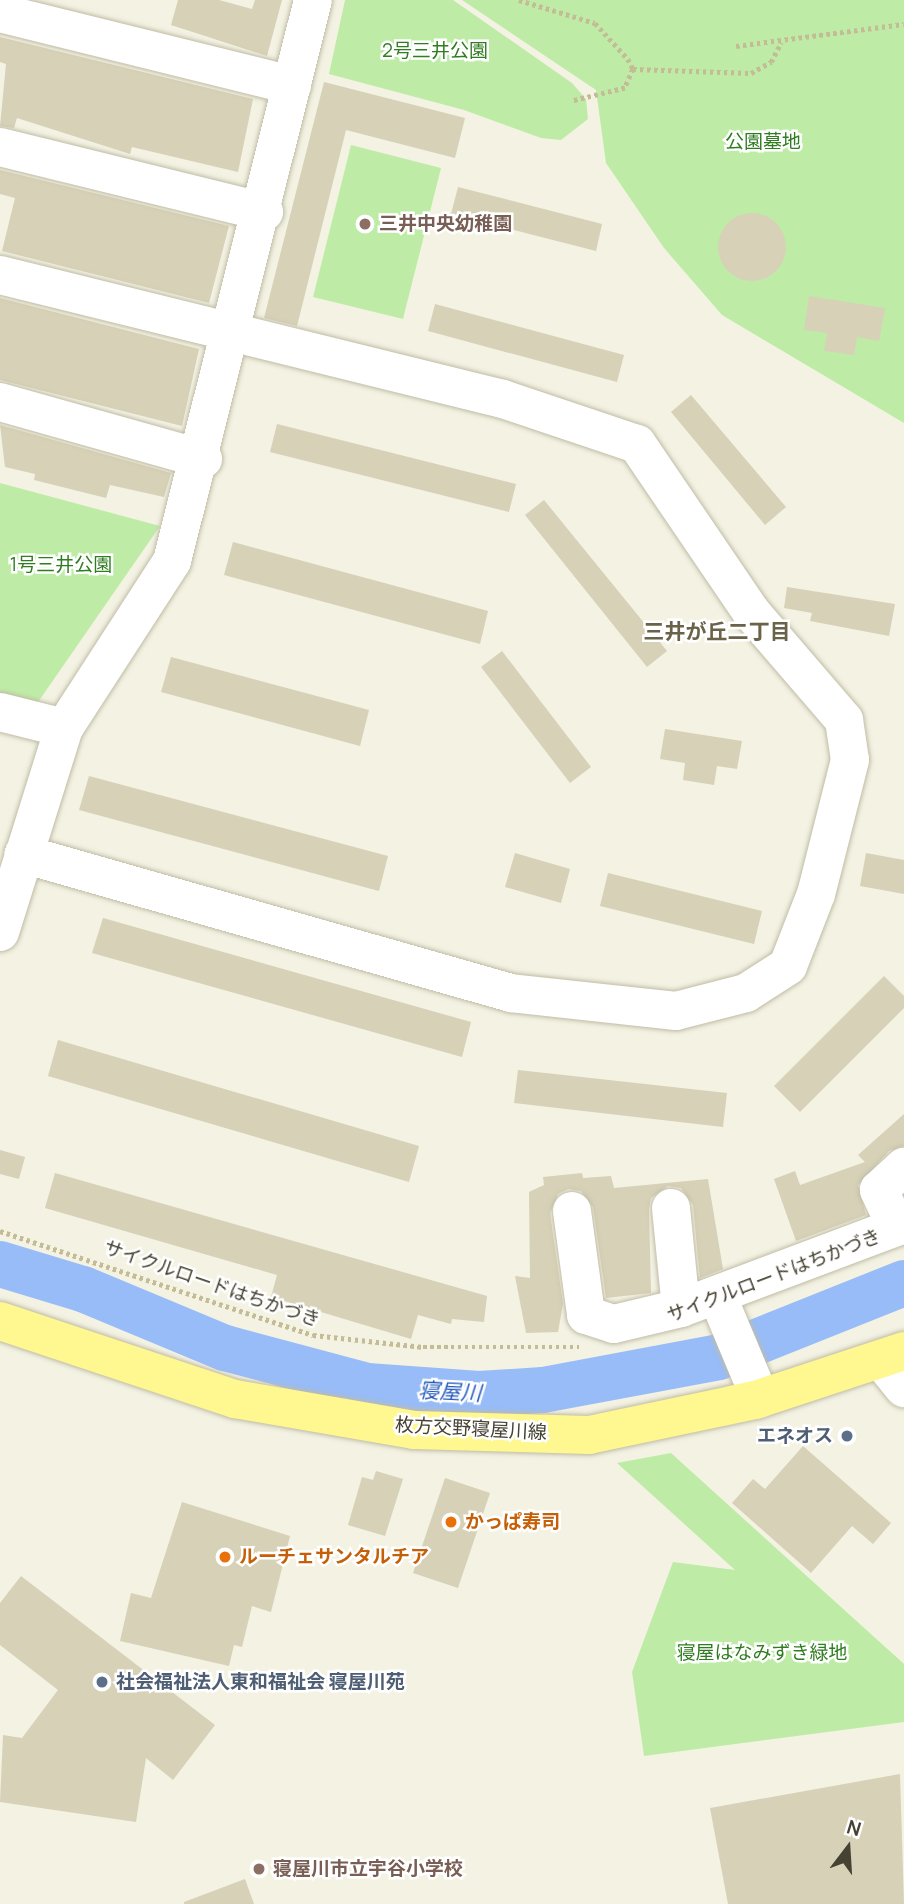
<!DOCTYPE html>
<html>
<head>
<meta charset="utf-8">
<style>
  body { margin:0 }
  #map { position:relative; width:904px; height:1904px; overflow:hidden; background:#f3f2e3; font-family:Manrope,"Noto Sans JP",sans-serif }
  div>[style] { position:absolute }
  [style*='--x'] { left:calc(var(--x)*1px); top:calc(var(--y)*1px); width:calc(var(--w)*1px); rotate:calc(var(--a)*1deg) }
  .green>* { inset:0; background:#beeca7 }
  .river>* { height:46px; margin:-23px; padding:0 23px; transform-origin:23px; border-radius:23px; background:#98bcf7 }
  .building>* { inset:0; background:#d6d1b7 }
  .round { border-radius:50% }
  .path>* { height:4.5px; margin-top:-2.25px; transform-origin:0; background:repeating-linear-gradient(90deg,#c3bc94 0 3.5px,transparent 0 7px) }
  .roads { filter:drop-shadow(0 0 2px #c0bca5) drop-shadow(0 0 2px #c0bca5) }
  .minor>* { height:38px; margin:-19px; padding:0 19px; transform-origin:19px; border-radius:19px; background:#fff }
  .major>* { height:38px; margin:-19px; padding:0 19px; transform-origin:19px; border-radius:19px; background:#fff790 }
  .dots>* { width:19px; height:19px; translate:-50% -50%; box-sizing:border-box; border:4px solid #fff; border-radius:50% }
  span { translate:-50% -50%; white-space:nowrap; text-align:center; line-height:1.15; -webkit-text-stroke:5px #fff; paint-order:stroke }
  .park-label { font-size:19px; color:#2f7d20 }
  .education-label { font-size:19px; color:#785e54; font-weight:700 }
  .left { translate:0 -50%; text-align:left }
  .street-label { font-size:19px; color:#464233 }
  .service-label { font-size:19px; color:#4e5e75; font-weight:700 }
  .right { translate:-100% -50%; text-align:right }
  .food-label { font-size:19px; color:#c56008; font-weight:700 }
  .neighbourhood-label { font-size:21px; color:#6a6349; font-weight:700 }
  .water-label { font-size:21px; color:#2159bc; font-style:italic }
  .north { position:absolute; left:813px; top:1813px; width:70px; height:70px; -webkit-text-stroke:5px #fff; paint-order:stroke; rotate:17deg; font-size:19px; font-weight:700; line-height:28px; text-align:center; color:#464233 }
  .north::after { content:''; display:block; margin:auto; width:24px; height:32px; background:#464233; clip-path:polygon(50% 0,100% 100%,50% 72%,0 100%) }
</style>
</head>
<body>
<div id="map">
  <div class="green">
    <i style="clip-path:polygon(345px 0,453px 0,572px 83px,586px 99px,588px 119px,561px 140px,541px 138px,464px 110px,329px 74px)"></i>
    <i style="clip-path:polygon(462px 0,904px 0,904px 423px,722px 315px,664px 248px,606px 163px,596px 90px)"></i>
    <i style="clip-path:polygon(351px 145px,441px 168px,403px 319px,313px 297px)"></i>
    <i style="clip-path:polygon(0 483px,160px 526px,36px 705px,0 695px)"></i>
    <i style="clip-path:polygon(671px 1453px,904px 1664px,904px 1722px,644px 1756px,632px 1672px,673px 1562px,735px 1570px,617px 1463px)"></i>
  </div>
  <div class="river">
    <i style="--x:0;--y:1264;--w:87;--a:16.8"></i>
    <i style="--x:83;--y:1289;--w:154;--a:22.6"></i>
    <i style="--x:225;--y:1348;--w:147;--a:15"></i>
    <i style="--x:367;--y:1386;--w:112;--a:4.1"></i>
    <i style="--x:479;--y:1394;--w:64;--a:-3.6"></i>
    <i style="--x:543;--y:1390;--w:179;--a:-10.6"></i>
    <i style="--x:719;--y:1357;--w:199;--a:-21.8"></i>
  </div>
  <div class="building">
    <i style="clip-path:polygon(178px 0,219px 0,252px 9px,255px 0,282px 0,267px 56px,171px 25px)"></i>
    <i style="clip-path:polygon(0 37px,253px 99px,238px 172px,132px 147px,130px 154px,17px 118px,14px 128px,0 126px,6px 64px,0 62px)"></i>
    <i style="clip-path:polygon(324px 82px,465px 118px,455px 158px,346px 130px,297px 326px,264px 318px)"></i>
    <i style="clip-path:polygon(0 170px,229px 226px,209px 303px,2px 251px,15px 198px,0 194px)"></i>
    <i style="clip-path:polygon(458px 187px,602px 224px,596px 251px,451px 214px)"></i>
    <i class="round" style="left:718px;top:213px;width:68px;height:68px"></i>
    <i style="clip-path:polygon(809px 296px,885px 308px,879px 341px,857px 337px,854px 355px,824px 351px,827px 333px,804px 330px)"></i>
    <i style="clip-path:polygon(0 298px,199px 349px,182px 426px,0 380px)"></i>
    <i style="clip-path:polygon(435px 304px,624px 355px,617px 382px,428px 331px)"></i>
    <i style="clip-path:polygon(691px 395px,786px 507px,765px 525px,671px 412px)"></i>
    <i style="clip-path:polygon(277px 424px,516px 484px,509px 512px,270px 452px)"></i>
    <i style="clip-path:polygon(0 425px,171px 473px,164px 497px,110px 485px,106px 498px,34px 480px,35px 474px,5px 467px)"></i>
    <i style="clip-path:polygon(544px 500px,667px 651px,647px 667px,525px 515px)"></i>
    <i style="clip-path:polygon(233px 542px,488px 611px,480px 644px,224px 575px)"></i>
    <i style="clip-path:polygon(787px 587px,895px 604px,889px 636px,810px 621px,812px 613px,784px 608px)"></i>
    <i style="clip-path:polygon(502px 651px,591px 767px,570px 783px,481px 667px)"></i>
    <i style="clip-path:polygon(171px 657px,369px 710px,360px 746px,161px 692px)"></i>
    <i style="clip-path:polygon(665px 729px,742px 741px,737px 769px,717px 766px,714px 785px,683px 780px,685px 763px,660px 759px)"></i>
    <i style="clip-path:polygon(89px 776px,388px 856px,379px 891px,79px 810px)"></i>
    <i style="clip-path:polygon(515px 853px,570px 869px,561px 903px,505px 887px)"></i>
    <i style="clip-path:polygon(866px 853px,904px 860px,904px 894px,860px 886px)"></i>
    <i style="clip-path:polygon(608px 873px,762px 911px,754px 944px,600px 906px)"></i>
    <i style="clip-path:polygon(103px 918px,471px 1022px,462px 1057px,92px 953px)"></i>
    <i style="clip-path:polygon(884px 976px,904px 996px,904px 1008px,800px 1112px,774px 1086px)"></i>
    <i style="clip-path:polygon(58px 1040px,419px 1146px,409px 1182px,48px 1076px)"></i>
    <i style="clip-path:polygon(518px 1070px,727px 1093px,723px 1127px,514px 1103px)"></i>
    <i style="clip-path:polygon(904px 1114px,904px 1146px,889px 1151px,858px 1185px,866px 1215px,796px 1241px,774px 1179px,795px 1171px,800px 1185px,865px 1162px,858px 1155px)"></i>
    <i style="clip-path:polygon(0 1150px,25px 1157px,19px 1179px,0 1174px)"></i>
    <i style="clip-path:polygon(55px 1173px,487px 1296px,484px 1322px,452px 1319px,451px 1324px,418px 1315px,411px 1339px,271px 1297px,277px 1275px,45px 1208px)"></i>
    <i style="clip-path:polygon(582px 1173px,583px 1178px,611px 1176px,614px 1188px,708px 1179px,723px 1269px,700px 1278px,693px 1205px,681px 1188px,668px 1186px,651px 1198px,649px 1209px,651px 1293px,606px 1298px,593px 1207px,581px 1191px,568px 1189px,558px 1194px,550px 1213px,563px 1304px,558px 1332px,526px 1333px,515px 1276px,530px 1278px,529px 1192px,544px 1185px,543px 1177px)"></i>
    <i style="clip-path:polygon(803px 1446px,891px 1523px,873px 1544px,852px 1526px,811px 1573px,732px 1503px,753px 1479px,765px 1489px)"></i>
    <i style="clip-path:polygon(376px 1471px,403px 1479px,385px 1536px,348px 1525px,362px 1477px,373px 1480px)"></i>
    <i style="clip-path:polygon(445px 1478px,490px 1493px,458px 1588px,413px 1573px)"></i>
    <i style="clip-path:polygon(182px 1502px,290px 1536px,271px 1612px,252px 1606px,242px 1647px,234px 1645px,229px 1666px,120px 1641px,131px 1593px,151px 1598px)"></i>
    <i style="clip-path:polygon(21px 1576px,215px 1725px,173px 1780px,146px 1758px,136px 1822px,0 1802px,3px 1735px,22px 1738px,58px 1690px,0 1645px,0 1603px)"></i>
    <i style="clip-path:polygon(900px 1774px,904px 1904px,728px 1904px,710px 1808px)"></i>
    <i style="clip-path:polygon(245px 1879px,254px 1904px,184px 1904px,184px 1902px)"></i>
  </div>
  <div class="path">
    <i style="--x:519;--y:0;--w:79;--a:16.8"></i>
    <i style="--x:595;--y:23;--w:49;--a:47.5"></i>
    <i style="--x:628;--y:59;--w:11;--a:63"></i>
    <i style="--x:633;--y:69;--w:21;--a:113"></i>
    <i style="--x:625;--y:88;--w:55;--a:166.2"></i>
    <i style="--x:736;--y:46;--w:169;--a:-7.5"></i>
    <i style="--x:633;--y:69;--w:118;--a:1.9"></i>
    <i style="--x:751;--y:73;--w:23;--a:-29"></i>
    <i style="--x:771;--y:62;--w:22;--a:-63"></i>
    <i style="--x:0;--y:1231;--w:330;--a:18.4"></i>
    <i style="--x:313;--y:1335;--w:111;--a:6.2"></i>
    <i style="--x:423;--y:1347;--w:156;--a:0"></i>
  </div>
  <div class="roads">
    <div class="minor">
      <i style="--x:0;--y:13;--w:301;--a:13.9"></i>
      <i style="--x:0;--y:147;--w:272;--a:13.8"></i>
      <i style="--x:0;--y:275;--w:518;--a:13.85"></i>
      <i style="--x:503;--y:399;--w:141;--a:18.6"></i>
      <i style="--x:637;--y:444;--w:203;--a:55.8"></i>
      <i style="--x:751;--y:612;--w:143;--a:49.3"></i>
      <i style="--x:844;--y:720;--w:40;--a:81.5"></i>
      <i style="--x:850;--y:760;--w:138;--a:104.2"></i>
      <i style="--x:816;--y:894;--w:77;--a:111.3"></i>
      <i style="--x:788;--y:966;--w:50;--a:147.3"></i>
      <i style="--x:746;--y:993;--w:72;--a:165.6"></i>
      <i style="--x:676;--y:1011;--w:166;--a:-173.8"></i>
      <i style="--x:511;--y:993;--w:507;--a:-164.1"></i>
      <i style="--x:0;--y:402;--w:211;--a:15.7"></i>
      <i style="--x:0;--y:712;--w:66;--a:14"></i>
      <i style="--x:0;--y:932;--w:214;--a:-72.6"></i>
      <i style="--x:64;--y:728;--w:199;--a:-57.1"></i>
      <i style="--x:172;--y:561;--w:578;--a:-75.89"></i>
      <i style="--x:671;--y:1208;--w:100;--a:84.3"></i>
      <i style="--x:572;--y:1211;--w:105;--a:82.3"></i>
      <i style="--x:586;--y:1315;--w:29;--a:18"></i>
      <i style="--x:614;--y:1324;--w:69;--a:-13.4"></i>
      <i style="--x:681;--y:1308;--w:238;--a:-20.6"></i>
      <i style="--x:896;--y:1227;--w:41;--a:-114.7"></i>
      <i style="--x:879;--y:1190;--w:34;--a:-43"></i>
      <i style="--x:717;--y:1295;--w:112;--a:67.3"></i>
      <i style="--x:882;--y:1361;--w:35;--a:51"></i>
    </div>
    <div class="major">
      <i style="--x:0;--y:1321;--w:248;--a:18.4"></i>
      <i style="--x:235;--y:1399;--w:182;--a:9.8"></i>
      <i style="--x:414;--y:1430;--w:175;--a:1.6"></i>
      <i style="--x:589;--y:1435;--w:170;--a:-11.9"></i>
      <i style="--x:755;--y:1400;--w:157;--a:-18.2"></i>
    </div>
  </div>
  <div class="dots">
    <i style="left:365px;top:224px;background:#8d6e63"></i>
    <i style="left:847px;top:1436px;background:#5c6f8a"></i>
    <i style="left:451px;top:1522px;background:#e8710a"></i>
    <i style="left:225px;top:1557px;background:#e8710a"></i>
    <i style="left:102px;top:1682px;background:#5c6f8a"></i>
    <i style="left:259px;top:1869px;background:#8d6e63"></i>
  </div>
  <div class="park-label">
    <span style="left:435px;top:51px">2号三井公園</span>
    <span style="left:763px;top:142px">公園墓地</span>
    <span style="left:61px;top:565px">1号三井公園</span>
    <span style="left:762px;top:1653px">寝屋はなみずき緑地</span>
  </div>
  <div class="education-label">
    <span class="left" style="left:379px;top:224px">三井中央幼稚園</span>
    <span class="left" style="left:273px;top:1869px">寝屋川市立宇谷小学校</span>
  </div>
  <div class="street-label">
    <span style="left:774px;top:1276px;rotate:-21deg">サイクルロードはちかづき</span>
    <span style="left:212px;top:1284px;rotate:19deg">サイクルロードはちかづき</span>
    <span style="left:471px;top:1429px;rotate:3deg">枚方交野寝屋川線</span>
  </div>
  <div class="service-label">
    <span class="right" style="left:833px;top:1436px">エネオス</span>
    <span class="left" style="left:116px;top:1682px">社会福祉法人東和福祉会 寝屋川苑</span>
  </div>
  <div class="food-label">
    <span class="left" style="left:465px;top:1522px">かっぱ寿司</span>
    <span class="left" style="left:239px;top:1557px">ルーチェサンタルチア</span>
  </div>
  <div class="neighbourhood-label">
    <span style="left:717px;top:631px">三井が丘二丁目</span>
  </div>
  <div class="water-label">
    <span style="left:450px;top:1391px;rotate:3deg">寝屋川</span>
  </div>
  <div class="north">N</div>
</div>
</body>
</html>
